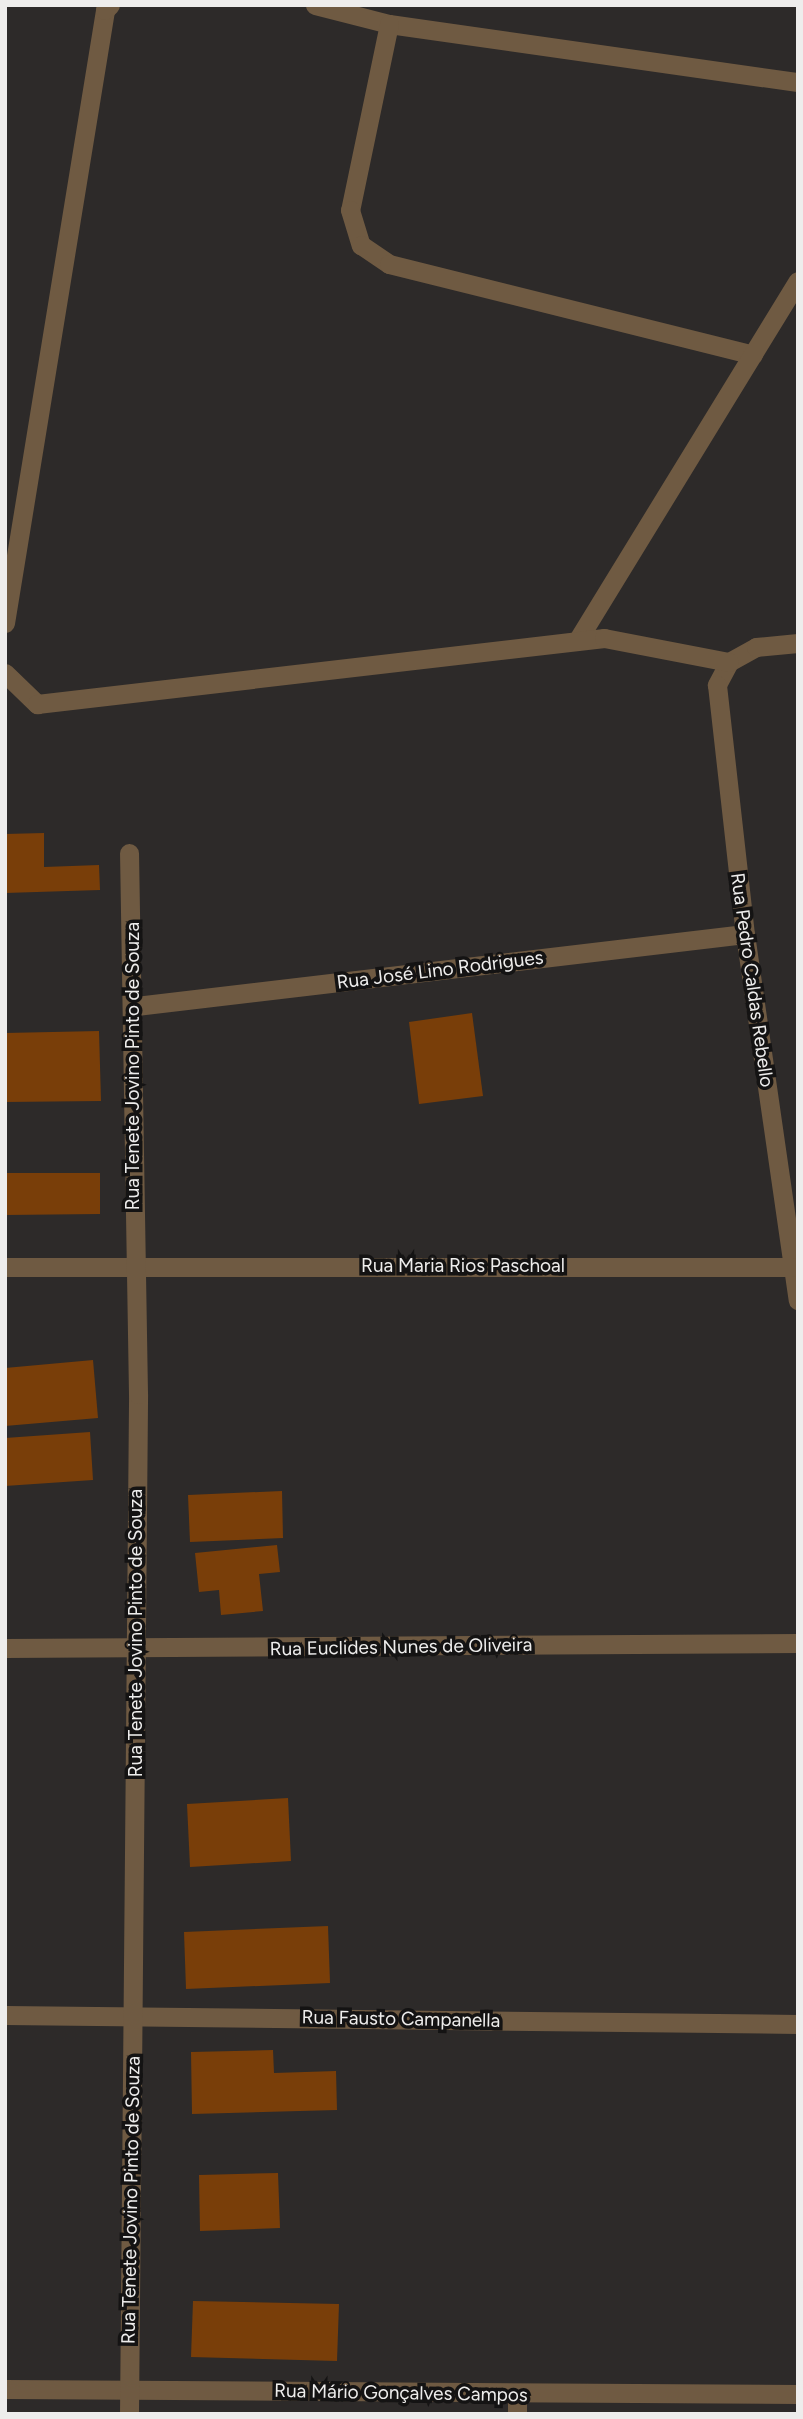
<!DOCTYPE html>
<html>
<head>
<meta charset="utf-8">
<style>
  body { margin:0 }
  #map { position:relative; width:803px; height:2419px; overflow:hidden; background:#2d2a29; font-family:Figtree,sans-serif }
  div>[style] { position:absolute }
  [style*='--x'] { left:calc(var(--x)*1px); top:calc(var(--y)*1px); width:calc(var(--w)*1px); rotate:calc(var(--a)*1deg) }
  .building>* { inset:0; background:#793e09 }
  .minor>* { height:19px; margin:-9.5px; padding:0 9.5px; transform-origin:9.5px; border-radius:9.5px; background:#6f5a42 }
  span { translate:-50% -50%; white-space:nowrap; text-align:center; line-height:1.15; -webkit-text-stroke:7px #141313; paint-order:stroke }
  .street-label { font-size:19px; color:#eeedec }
  .frame { position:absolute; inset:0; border:7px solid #eeedec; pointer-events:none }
</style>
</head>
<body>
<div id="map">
  <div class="building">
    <i style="clip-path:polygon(44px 833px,44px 867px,99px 865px,100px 890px,5px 893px,5px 834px)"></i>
    <i style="clip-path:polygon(472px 1013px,483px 1096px,419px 1104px,409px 1022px)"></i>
    <i style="clip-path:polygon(99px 1031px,101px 1101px,5px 1102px,5px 1033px)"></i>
    <i style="clip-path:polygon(5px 1173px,100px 1173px,100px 1214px,5px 1215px)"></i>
    <i style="clip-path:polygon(93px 1360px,98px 1418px,5px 1426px,5px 1368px)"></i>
    <i style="clip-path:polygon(90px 1432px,93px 1480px,5px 1486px,5px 1438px)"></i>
    <i style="clip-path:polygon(282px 1491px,283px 1538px,190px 1542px,188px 1495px)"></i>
    <i style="clip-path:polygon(277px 1545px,280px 1572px,259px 1574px,263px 1611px,221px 1615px,219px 1590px,199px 1592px,195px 1553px)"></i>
    <i style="clip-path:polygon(288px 1798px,291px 1861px,190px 1867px,187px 1804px)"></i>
    <i style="clip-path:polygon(328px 1926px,330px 1983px,186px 1989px,184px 1932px)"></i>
    <i style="clip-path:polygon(273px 2050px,274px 2073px,336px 2071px,337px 2110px,192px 2114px,191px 2052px)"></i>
    <i style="clip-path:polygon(278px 2173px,280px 2228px,200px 2231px,199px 2175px)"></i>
    <i style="clip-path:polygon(193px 2301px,339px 2304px,337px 2361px,191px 2357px)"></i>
  </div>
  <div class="minor">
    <i style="--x:315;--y:5;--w:76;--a:14.4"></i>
    <i style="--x:389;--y:24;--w:413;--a:8.1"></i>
    <i style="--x:389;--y:24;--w:190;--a:101.8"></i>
    <i style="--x:350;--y:210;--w:37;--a:73"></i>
    <i style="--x:361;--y:245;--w:34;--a:34"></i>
    <i style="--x:389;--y:264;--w:375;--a:14"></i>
    <i style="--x:5;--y:623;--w:621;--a:-80.73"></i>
    <i style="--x:105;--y:10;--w:7;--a:-45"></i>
    <i style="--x:577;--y:641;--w:422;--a:-58.5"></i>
    <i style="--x:729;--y:662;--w:26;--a:118"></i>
    <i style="--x:717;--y:685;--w:251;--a:83.6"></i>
    <i style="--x:745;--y:934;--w:370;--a:81.8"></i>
    <i style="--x:729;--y:662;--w:31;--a:-29"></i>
    <i style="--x:756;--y:647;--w:42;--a:-5.4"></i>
    <i style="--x:5;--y:673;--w:45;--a:44.1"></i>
    <i style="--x:37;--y:704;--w:571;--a:-6.64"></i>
    <i style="--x:604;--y:638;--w:127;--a:10.9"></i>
    <i style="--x:136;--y:1006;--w:613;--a:-6.74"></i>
    <i style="--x:5;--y:1267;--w:787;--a:0"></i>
    <i style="--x:5;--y:1648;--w:793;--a:-0.36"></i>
    <i style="--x:5;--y:2015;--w:793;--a:0.65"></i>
    <i style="--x:5;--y:2389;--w:793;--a:0.36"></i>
    <i style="--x:129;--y:2414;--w:1020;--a:-89.49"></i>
    <i style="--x:138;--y:1394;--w:541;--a:-90.95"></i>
    <i style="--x:517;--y:2414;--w:20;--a:-90"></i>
  </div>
  <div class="street-label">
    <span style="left:440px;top:970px;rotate:-7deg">Rua José Lino Rodrigues</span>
    <span style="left:752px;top:980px;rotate:82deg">Rua Pedro Caldas Rebello</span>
    <span style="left:133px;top:1066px;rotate:-90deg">Rua Tenete Jovino Pinto de Souza</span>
    <span style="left:463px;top:1266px">Rua Maria Rios Paschoal</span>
    <span style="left:136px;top:1633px;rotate:-90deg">Rua Tenete Jovino Pinto de Souza</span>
    <span style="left:401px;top:1647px;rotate:-1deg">Rua Euclides Nunes de Oliveira</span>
    <span style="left:401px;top:2019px;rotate:1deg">Rua Fausto Campanella</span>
    <span style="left:131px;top:2200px;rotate:-89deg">Rua Tenete Jovino Pinto de Souza</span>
    <span style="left:401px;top:2393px;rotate:1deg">Rua Mário Gonçalves Campos</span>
  </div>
  <div class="frame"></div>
</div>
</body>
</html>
